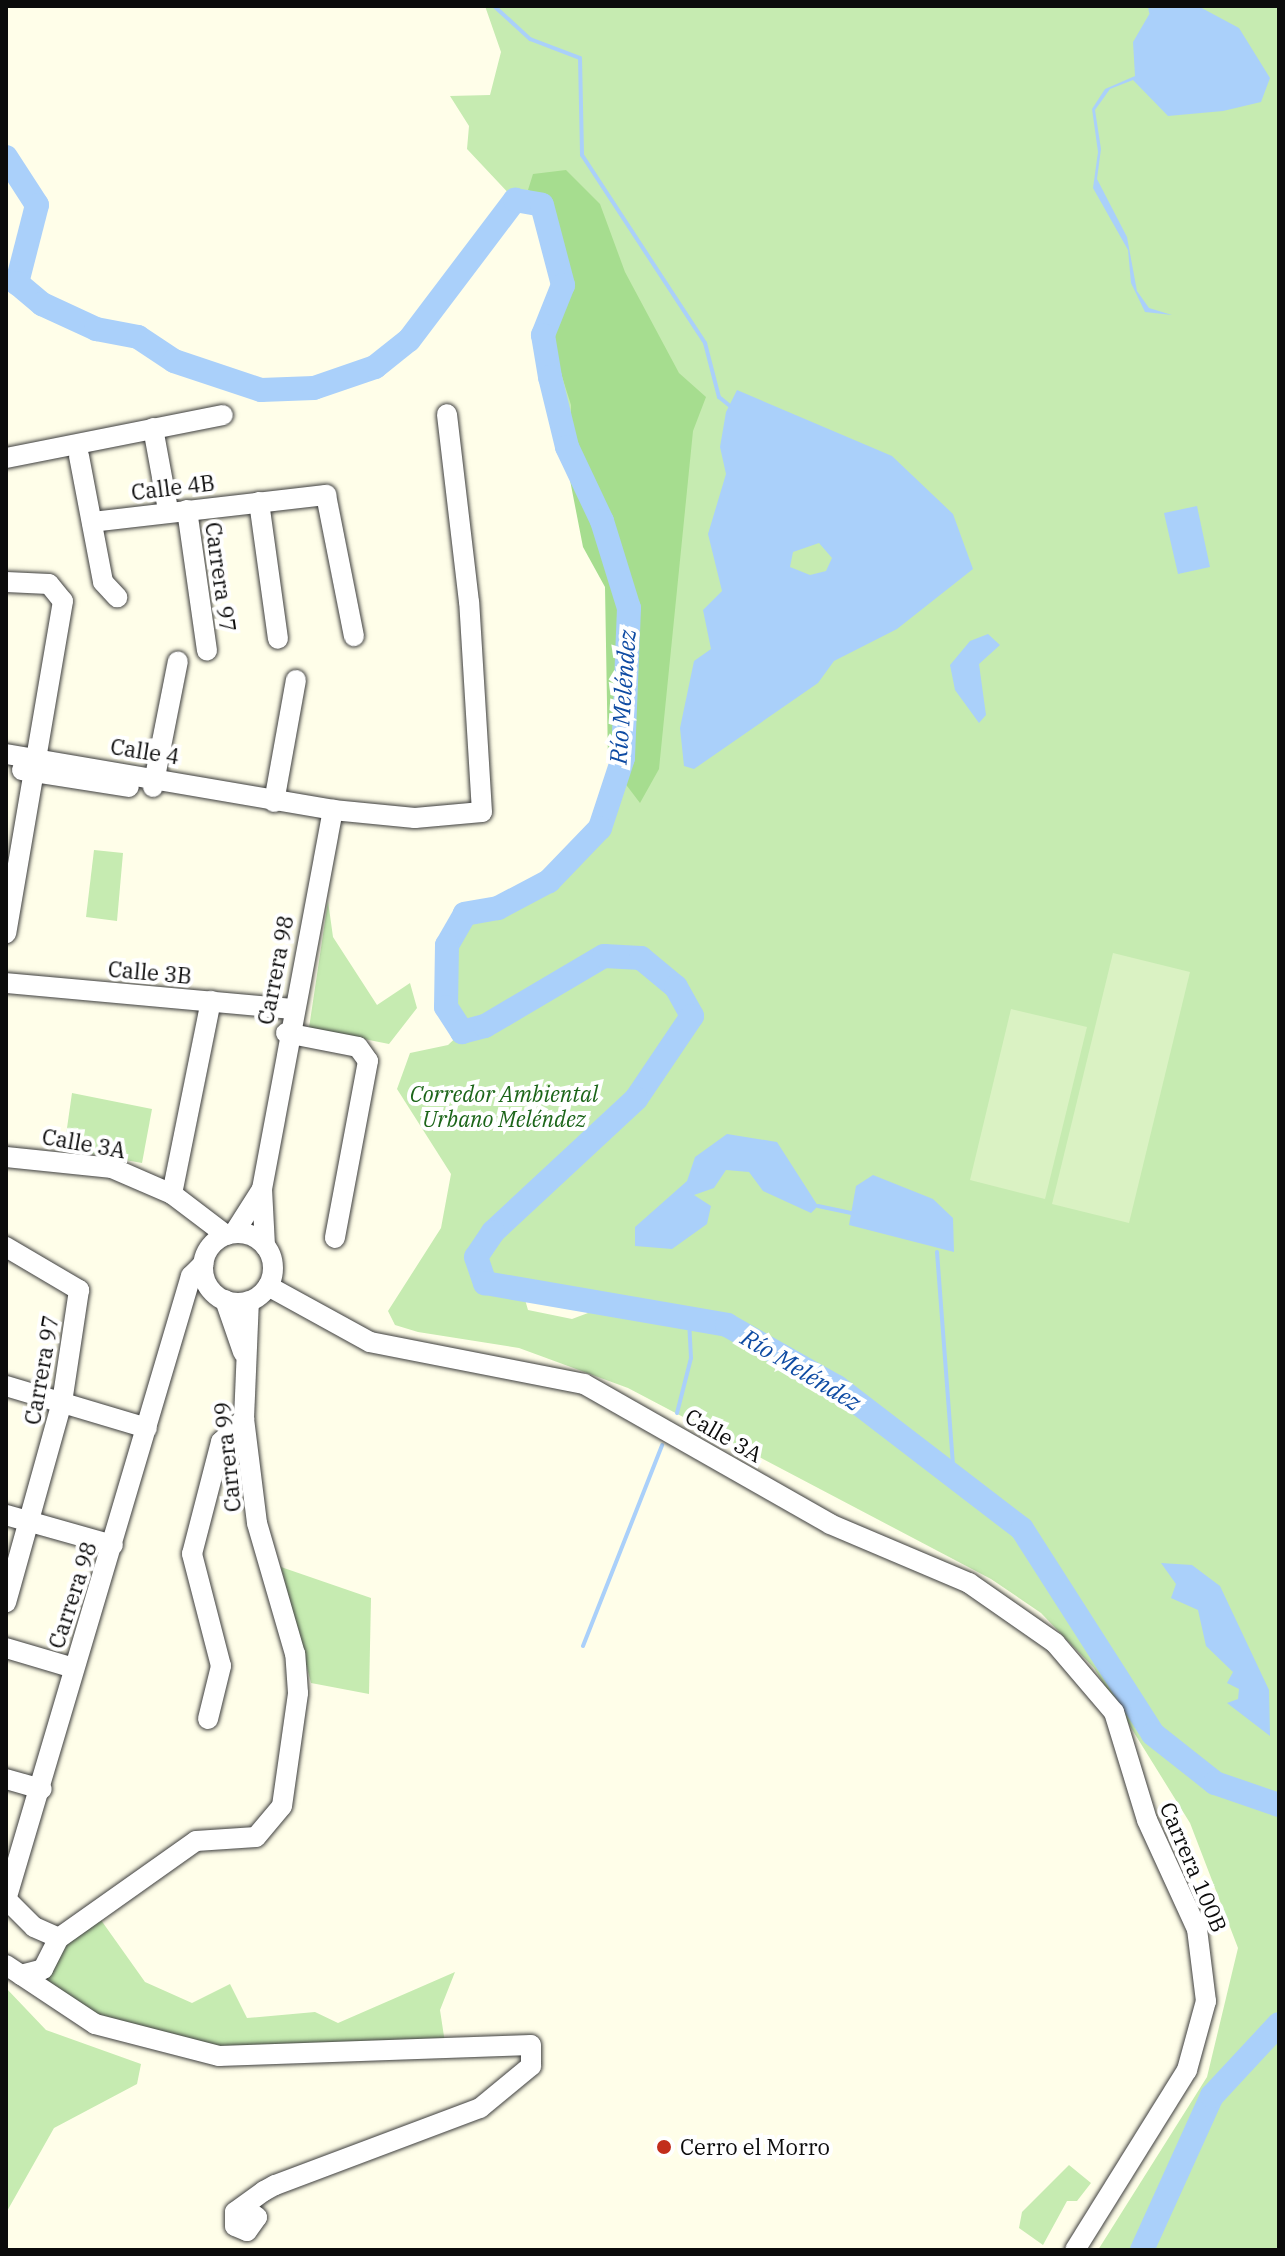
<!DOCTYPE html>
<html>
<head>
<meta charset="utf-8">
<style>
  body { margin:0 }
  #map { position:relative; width:1285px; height:2256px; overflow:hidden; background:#fffee9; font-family:"IBM Plex Serif",serif }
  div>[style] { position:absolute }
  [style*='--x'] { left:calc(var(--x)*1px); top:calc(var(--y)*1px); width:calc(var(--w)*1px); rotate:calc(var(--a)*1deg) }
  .green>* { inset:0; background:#c6ebb1 }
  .forest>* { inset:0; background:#a6dd8f }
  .pitch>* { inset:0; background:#daf2c3 }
  .water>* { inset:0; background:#aad0fa }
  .stream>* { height:4px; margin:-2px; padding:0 2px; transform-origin:2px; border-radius:2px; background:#aad0fa }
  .river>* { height:24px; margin:-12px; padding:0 12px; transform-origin:12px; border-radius:12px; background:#aad0fa }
  .roads { filter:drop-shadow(0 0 2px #3e3e3e) drop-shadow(0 0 2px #3e3e3e) }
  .minor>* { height:20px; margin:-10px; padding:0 10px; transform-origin:10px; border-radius:10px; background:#fff }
  .minor>.ring { margin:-10px; padding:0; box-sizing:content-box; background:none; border:20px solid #fff; border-radius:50% }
  .dots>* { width:22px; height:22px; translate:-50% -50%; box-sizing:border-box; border:4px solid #fff; border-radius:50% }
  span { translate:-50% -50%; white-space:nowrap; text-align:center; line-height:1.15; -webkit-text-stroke:8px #fff; paint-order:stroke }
  .street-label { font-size:22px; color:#0b0b0b }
  .park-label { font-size:22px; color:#1c6519; font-style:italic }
  .poi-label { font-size:22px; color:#0b0b0b }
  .left { translate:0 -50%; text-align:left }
  .water-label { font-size:24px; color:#0e4ba3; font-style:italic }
  .frame { position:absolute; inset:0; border:8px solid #0b0b0b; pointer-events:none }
</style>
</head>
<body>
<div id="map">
  <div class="green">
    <i style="clip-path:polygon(evenodd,485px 6px,1279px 6px,1279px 2250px,1098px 2250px,1207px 2077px,1238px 1948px,1190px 1823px,1094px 1668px,1041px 1613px,991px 1579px,628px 1388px,519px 1348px,418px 1332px,395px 1325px,388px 1311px,441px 1228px,451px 1174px,397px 1089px,410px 1053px,448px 1045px,462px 1032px,446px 1007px,447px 945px,465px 914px,498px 908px,549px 881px,600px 828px,623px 758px,624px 657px,586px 482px,567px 447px,550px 377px,543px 335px,563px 285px,543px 205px,515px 200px,467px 149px,469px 126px,450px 96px,490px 95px,501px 52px,485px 6px,524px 1296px,612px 1303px,612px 1304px,572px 1319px,528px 1310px,524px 1296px)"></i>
    <i style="clip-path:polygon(94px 850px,123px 853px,117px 921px,86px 917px)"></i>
    <i style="clip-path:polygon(328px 901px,333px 937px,377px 1005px,410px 983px,417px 1008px,389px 1044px,309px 1028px)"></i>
    <i style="clip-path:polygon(72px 1093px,152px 1109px,142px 1163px,64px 1149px)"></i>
    <i style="clip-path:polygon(281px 1567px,371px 1598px,369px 1694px,311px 1683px)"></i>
    <i style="clip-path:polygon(96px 1913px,145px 1982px,192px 2003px,230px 1984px,247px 2018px,315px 2012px,338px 2023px,455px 1972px,440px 2010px,445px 2043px,225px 2053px,96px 2022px,44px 1992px,43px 1970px)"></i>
    <i style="clip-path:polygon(6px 1988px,46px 2030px,141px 2064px,137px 2084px,54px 2128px,6px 2213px)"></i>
    <i style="clip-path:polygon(1069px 2165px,1091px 2183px,1077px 2201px,1067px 2201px,1043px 2245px,1019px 2228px,1022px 2212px)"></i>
  </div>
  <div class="forest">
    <i style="clip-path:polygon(566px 170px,600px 204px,625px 272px,679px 373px,706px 397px,693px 431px,659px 769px,640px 803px,608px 761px,605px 587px,583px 547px,570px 480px,571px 405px,553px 348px,566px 270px,543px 196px,528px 190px,533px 174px)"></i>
  </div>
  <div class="pitch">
    <i style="clip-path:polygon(1113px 953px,1190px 972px,1129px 1223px,1052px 1204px)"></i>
    <i style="clip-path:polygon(1011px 1009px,1087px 1027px,1045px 1199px,970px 1180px)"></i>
  </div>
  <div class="water">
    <i style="clip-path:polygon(1154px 6px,1198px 6px,1239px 28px,1270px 78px,1261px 102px,1223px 111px,1168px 116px,1133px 80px,1110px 89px,1095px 110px,1101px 149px,1097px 179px,1127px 237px,1137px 291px,1149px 308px,1172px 315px,1145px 312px,1131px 283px,1128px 250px,1093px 188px,1098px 152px,1092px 109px,1105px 89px,1135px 76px,1133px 42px)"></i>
    <i style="clip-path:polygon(evenodd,737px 390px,892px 456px,953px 514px,973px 569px,897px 629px,834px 661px,818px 683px,694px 769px,684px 766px,680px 728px,694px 661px,711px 649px,703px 610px,722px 591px,708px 534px,726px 474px,720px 447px,726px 412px,737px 390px,819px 543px,832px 558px,826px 571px,810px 575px,790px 567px,793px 552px,819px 543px)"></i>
    <i style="clip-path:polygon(1197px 506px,1210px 567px,1178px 574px,1164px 513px)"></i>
    <i style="clip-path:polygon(988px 634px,1000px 645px,979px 664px,986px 715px,979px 723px,955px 690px,950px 665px,970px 641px)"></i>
    <i style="clip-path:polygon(727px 1134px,777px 1142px,818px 1206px,811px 1213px,763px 1191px,749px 1172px,726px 1170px,714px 1188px,694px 1195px,711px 1206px,707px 1224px,672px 1249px,635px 1246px,635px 1227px,687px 1181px,695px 1157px)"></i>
    <i style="clip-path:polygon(873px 1175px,933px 1199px,953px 1218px,954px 1252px,849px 1225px,856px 1186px)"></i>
    <i style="clip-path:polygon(1161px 1563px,1192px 1565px,1220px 1586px,1269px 1690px,1270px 1736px,1227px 1703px,1238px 1699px,1239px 1689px,1227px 1683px,1233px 1672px,1206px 1646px,1198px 1610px,1171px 1598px,1176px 1584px)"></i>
  </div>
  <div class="stream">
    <i style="--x:494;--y:6;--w:49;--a:42.5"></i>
    <i style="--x:530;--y:39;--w:53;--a:20.8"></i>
    <i style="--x:580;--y:58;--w:97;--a:88.8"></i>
    <i style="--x:582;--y:155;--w:225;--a:56.8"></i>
    <i style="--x:705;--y:343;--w:56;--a:75.5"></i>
    <i style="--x:719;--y:397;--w:13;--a:39"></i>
    <i style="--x:1150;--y:6;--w:6;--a:81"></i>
    <i style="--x:818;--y:1206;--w:34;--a:12"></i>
    <i style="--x:937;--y:1252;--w:226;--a:85.7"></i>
    <i style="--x:677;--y:1413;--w:57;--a:-75.7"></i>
    <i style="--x:691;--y:1358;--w:36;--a:-93"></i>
    <i style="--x:583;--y:1646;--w:216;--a:-68.5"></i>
  </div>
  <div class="river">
    <i style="--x:6;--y:157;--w:57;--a:57.1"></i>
    <i style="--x:37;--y:205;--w:81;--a:104.4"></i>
    <i style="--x:17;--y:283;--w:33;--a:40"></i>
    <i style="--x:42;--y:304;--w:60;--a:24.8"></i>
    <i style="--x:96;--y:329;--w:43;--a:10.8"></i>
    <i style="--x:138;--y:337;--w:43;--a:33.7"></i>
    <i style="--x:174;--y:361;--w:92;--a:18.4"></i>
    <i style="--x:261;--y:390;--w:53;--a:-2.2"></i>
    <i style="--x:314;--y:388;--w:65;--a:-19"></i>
    <i style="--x:375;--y:367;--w:43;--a:-38.5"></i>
    <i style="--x:409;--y:340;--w:176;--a:-52.9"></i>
    <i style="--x:515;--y:200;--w:27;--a:10"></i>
    <i style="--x:542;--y:205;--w:83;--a:75.3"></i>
    <i style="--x:563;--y:285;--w:54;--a:111.8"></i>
    <i style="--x:543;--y:335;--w:43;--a:80.5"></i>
    <i style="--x:550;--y:377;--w:72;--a:76.3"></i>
    <i style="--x:567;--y:447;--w:82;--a:64.7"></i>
    <i style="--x:602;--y:521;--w:91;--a:72.8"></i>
    <i style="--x:629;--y:608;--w:150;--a:92.3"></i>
    <i style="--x:623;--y:758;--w:74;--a:108.2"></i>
    <i style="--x:600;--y:828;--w:74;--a:133.9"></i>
    <i style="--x:549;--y:881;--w:58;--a:152.1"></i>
    <i style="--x:498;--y:908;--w:34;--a:170"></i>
    <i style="--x:465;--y:914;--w:36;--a:120"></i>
    <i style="--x:447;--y:945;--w:62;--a:90.9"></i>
    <i style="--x:446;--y:1007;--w:30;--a:57"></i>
    <i style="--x:462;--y:1032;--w:24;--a:-15"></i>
    <i style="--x:485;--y:1026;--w:138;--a:-30.5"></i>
    <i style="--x:604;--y:956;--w:37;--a:3"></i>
    <i style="--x:641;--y:958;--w:45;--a:39.6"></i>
    <i style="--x:676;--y:987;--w:33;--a:61"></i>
    <i style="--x:692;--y:1016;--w:100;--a:124"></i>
    <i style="--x:636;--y:1099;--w:195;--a:137.1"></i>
    <i style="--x:493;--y:1232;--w:30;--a:124"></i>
    <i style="--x:476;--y:1257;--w:28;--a:71"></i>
    <i style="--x:485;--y:1283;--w:246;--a:9.8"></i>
    <i style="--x:727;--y:1325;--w:126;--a:29.4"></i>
    <i style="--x:837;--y:1387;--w:233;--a:37.5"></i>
    <i style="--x:1022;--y:1529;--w:243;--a:57.4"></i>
    <i style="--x:1153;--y:1734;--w:79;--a:38.3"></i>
    <i style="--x:1215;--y:1783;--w:68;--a:19"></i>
    <i style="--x:1142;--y:2250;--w:169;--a:-65.6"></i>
    <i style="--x:1212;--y:2096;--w:98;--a:-47.1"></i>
  </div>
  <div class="roads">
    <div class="minor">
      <i style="--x:153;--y:428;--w:83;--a:79.6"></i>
      <i style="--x:79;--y:456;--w:128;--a:79.2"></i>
      <i style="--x:103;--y:582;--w:21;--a:47"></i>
      <i style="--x:6;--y:458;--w:221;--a:-11.2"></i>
      <i style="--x:259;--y:502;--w:138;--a:82.1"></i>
      <i style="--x:187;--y:510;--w:142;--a:81.9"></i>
      <i style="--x:92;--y:522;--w:236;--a:-6.6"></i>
      <i style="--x:326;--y:495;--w:144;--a:78.8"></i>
      <i style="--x:6;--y:582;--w:43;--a:2.7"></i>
      <i style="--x:49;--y:584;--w:22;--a:51"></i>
      <i style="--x:63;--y:601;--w:337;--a:99.7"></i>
      <i style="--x:6;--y:754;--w:332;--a:9.7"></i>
      <i style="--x:333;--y:810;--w:82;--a:5.6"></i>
      <i style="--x:415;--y:818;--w:67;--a:-5.1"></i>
      <i style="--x:482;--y:812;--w:210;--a:-93.5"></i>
      <i style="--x:469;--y:602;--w:189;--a:-96.7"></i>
      <i style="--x:22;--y:770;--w:108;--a:9"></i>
      <i style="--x:153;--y:787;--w:128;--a:-78.8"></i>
      <i style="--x:274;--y:802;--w:124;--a:-79.8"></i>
      <i style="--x:6;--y:983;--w:286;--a:5.2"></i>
      <i style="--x:286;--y:1033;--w:73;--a:11"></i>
      <i style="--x:358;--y:1047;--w:17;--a:54"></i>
      <i style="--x:368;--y:1061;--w:180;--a:100.6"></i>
      <i style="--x:6;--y:1157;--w:107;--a:5.9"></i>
      <i style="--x:112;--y:1168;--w:65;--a:23.4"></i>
      <i style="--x:172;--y:1194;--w:68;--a:37.2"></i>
      <i style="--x:172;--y:1194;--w:197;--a:-78.6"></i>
      <i style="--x:234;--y:1233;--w:52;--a:-57.5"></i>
      <i class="ring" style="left:203px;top:1233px;width:50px;height:50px"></i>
      <i style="--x:265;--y:1246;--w:57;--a:-93"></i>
      <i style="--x:262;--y:1189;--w:386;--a:-79.4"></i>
      <i style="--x:6;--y:1247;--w:85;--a:30.5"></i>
      <i style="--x:79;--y:1290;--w:113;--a:98.6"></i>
      <i style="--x:62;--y:1402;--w:208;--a:105.6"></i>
      <i style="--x:268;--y:1286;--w:116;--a:28.8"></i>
      <i style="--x:370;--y:1342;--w:218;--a:11.1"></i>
      <i style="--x:584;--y:1384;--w:283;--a:29.6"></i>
      <i style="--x:830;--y:1524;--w:151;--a:23"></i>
      <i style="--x:969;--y:1583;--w:105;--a:34.9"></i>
      <i style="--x:1055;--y:1643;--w:91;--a:49.5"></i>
      <i style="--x:1114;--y:1712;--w:113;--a:73"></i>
      <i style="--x:1147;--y:1820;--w:120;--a:65.4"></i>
      <i style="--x:1197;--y:1929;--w:73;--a:82.9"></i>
      <i style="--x:1206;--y:2001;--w:72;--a:105.4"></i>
      <i style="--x:1187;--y:2070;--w:212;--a:121.9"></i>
      <i style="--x:225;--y:1300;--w:55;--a:70.9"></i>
      <i style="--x:6;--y:1386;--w:147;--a:16.6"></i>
      <i style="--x:6;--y:1515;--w:111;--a:15.7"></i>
      <i style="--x:6;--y:1648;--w:71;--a:16.4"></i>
      <i style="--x:208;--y:1719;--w:55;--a:-76.2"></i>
      <i style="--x:221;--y:1666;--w:116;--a:-104.5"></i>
      <i style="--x:192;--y:1554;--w:116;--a:-75.5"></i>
      <i style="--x:221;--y:1442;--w:33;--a:-45"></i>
      <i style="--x:6;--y:1779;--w:37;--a:16"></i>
      <i style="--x:6;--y:1899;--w:40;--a:45"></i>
      <i style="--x:34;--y:1927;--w:27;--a:24"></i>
      <i style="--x:6;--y:1900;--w:651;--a:-73.49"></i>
      <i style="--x:191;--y:1276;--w:18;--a:-45"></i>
      <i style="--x:6;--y:1965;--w:107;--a:33.5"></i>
      <i style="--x:95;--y:2024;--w:128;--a:14.5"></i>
      <i style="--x:219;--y:2056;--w:312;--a:-2"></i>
      <i style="--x:531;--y:2045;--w:21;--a:90"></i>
      <i style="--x:531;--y:2066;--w:66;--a:140.5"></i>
      <i style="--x:480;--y:2108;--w:219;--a:159.4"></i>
      <i style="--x:275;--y:2185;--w:13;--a:151"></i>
      <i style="--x:264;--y:2191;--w:36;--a:144"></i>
      <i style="--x:235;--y:2212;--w:14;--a:90"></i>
      <i style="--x:235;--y:2226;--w:13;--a:23"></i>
      <i style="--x:247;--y:2231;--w:17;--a:-54"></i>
      <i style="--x:257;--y:2217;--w:17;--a:-144"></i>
      <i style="--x:21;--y:1975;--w:23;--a:-15"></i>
      <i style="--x:43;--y:1969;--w:35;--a:-63"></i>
      <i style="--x:59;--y:1938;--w:168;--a:-35.3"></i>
      <i style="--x:196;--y:1841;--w:60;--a:-3.8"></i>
      <i style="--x:256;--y:1837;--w:40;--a:-50"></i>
      <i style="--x:282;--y:1806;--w:114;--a:-81.9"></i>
      <i style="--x:298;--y:1693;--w:39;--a:-94"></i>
      <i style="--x:295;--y:1654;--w:136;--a:-106.2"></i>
      <i style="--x:257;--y:1523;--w:105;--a:-97.1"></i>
      <i style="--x:244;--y:1419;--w:118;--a:-87.6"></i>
    </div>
  </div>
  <div class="dots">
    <i style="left:664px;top:2147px;background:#c22e1c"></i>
  </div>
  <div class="street-label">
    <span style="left:173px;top:487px;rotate:-7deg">Calle 4B</span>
    <span style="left:221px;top:577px;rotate:82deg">Carrera 97</span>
    <span style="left:145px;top:751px;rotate:9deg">Calle 4</span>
    <span style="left:275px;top:970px;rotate:-79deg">Carrera 98</span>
    <span style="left:150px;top:972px;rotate:5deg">Calle 3B</span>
    <span style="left:84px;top:1143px;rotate:10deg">Calle 3A</span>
    <span style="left:41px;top:1370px;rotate:-80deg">Carrera 97</span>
    <span style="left:724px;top:1435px;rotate:30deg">Calle 3A</span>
    <span style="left:227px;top:1457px;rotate:-96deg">Carrera 99</span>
    <span style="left:72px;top:1595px;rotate:-72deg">Carrera 98</span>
    <span style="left:1194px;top:1867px;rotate:67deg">Carrera 100B</span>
  </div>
  <div class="park-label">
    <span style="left:504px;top:1106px">Corredor Ambiental<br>Urbano Meléndez</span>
  </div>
  <div class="poi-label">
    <span class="left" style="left:680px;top:2147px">Cerro el Morro</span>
  </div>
  <div class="water-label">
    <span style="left:623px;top:697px;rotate:-86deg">Río Meléndez</span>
    <span style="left:801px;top:1370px;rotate:31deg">Río Meléndez</span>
  </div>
  <div class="frame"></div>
</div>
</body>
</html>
